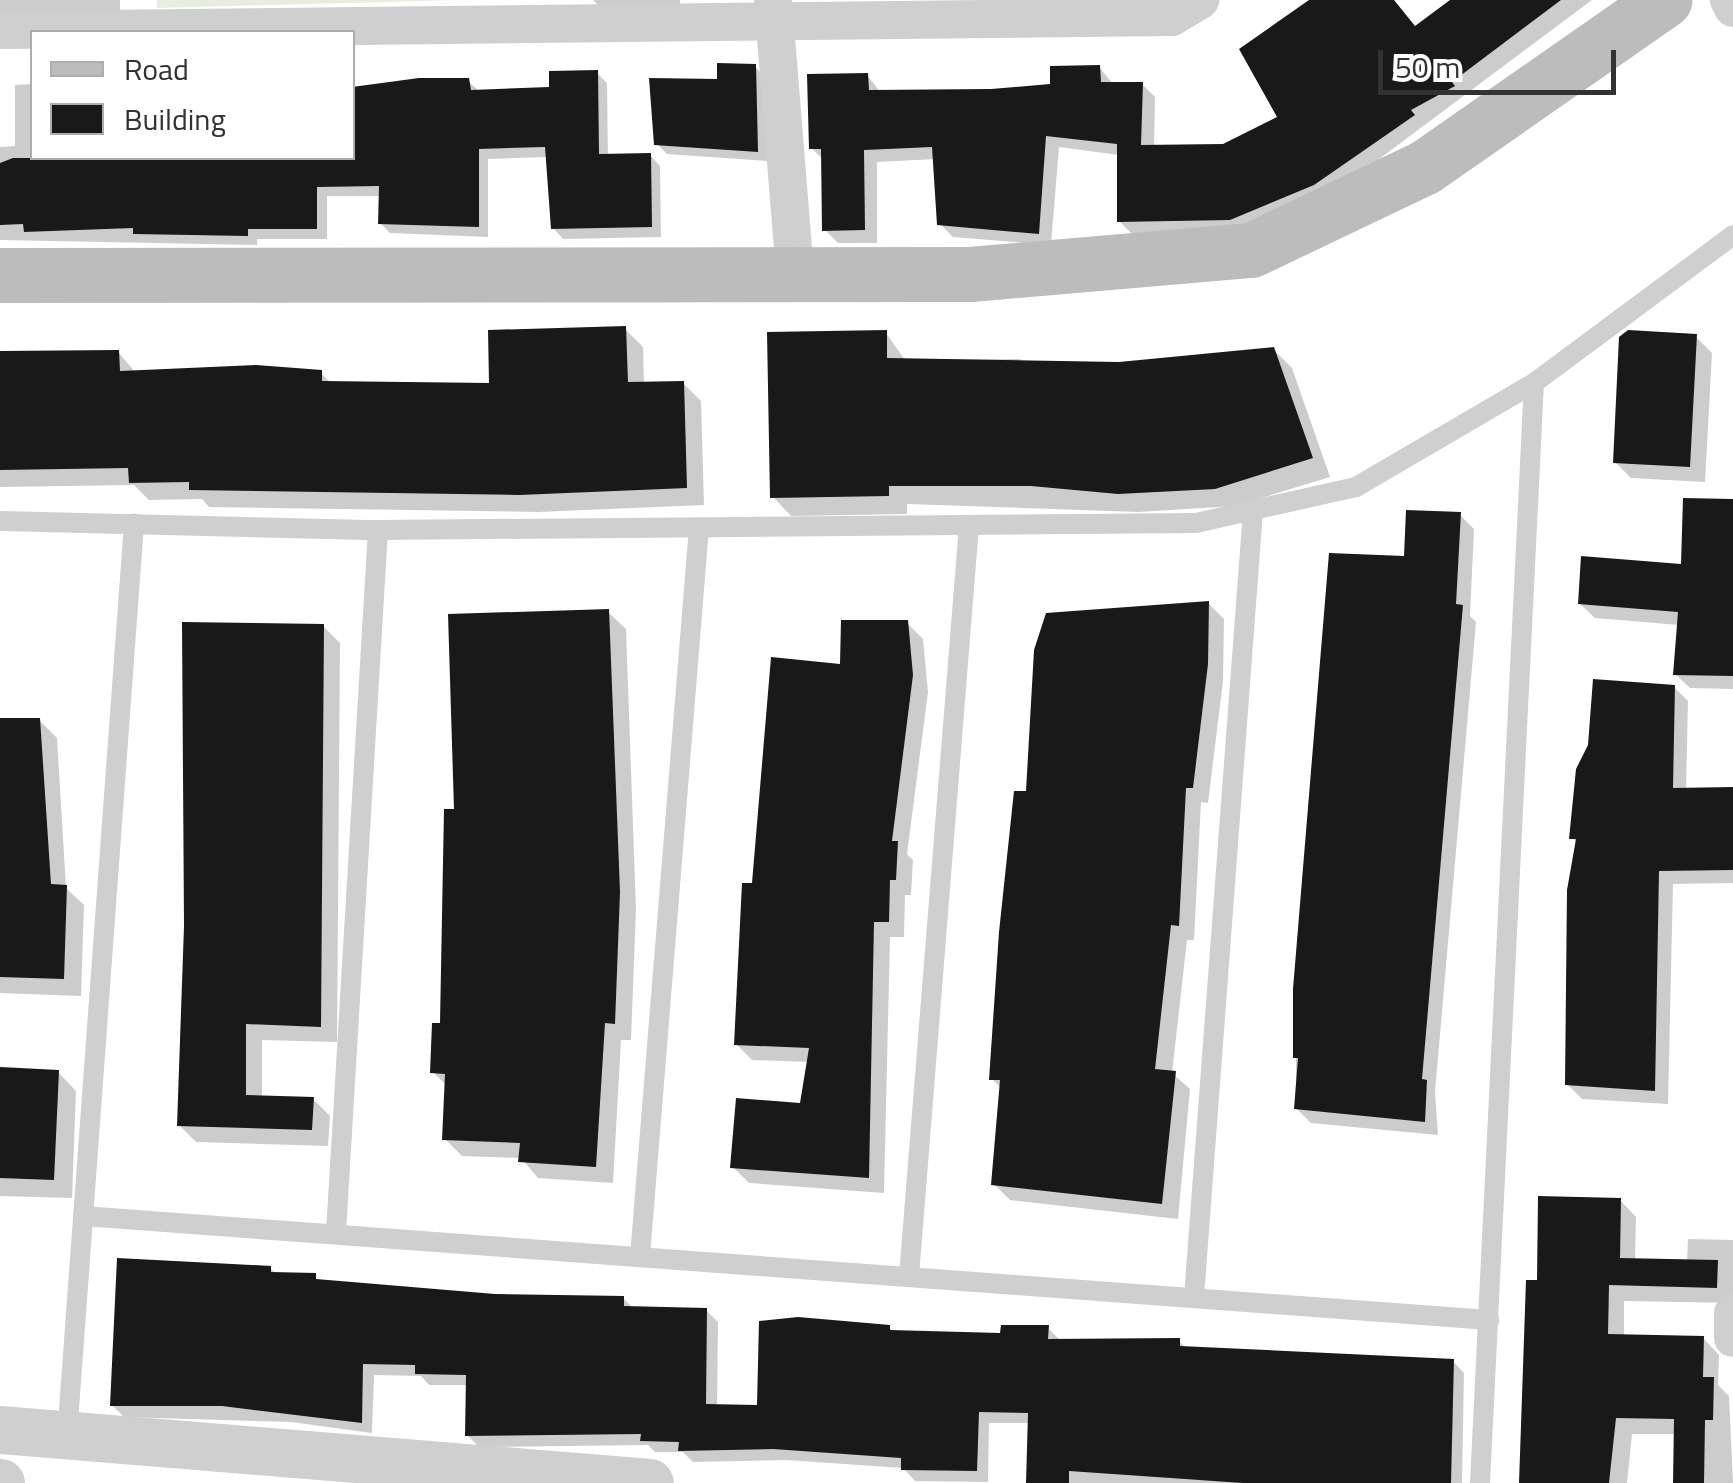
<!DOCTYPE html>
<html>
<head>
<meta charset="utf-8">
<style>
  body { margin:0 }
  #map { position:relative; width:1733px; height:1483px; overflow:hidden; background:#fff; font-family:"Titillium Web",sans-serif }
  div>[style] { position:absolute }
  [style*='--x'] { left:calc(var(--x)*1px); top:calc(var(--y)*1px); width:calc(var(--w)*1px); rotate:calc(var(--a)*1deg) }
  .green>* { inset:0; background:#e7eee0 }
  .shadow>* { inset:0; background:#0003 }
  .building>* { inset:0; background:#191919 }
  .service>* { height:20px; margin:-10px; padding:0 10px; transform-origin:10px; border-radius:10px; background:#cfcfcf }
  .minor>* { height:38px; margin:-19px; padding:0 19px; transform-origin:19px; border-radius:19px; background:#cfcfcf }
  .tertiary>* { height:48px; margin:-24px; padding:0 24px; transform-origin:24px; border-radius:24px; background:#cfcfcf }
  .secondary>* { height:55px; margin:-27.5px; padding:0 27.5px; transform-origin:27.5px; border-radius:27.5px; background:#bcbcbc }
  span { translate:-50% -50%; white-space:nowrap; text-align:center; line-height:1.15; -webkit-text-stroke:10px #fff; paint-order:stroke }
  .legend { position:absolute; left:30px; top:30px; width:325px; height:130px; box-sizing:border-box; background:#fff; border:2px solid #adadad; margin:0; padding:12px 18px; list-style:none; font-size:30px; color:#323232 }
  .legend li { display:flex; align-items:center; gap:20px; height:50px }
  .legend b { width:50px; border:2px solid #adadad }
  .scale { position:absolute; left:1378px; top:50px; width:238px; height:45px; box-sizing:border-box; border:5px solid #323232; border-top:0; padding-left:12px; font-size:30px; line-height:35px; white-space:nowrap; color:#323232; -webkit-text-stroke:8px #fff; paint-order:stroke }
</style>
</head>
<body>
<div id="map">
  <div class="green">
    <i style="clip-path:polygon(157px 0,458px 0,157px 8px)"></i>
  </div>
  <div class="shadow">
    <i style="clip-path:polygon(0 0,120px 0,120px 19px,0 21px)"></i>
    <i style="clip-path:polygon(593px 0,680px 0,681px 12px,605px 12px)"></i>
    <i style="clip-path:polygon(1314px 0,1394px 0,1416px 28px,1455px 0,1592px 0,1327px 198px,1244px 233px,1132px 234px,1119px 221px,1119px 155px,1059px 147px,1051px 245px,953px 237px,940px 224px,936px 159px,877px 162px,877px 243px,838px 243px,825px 230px,824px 160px,811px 148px,867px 75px,881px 93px,991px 92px,1052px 86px,1099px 67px,1113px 84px,1142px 84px,1155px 97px,1154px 148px,1224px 147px,1280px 118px)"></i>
    <i style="clip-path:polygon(754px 66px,765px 77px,767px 161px,667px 154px,657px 144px,719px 82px)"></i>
    <i style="clip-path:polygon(597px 73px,607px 83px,608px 156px,650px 155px,660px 166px,661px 237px,563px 239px,553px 228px,548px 157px,488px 159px,488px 237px,390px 233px,380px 223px,381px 196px,327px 196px,327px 239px,257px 239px,257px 245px,0 240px,0 147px,15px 146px,15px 85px,32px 84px,32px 158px,352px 158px,468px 81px,480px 92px,551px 90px)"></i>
    <i style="clip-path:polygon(625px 329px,643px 347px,644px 384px,683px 383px,701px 401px,704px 505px,538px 512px,209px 507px,202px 499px,149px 500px,134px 485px,0 487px,0 354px,118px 352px,136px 373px,321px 373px,332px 384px,492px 386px)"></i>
    <i style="clip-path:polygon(886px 333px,905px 360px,1020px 359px,1027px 365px,1197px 361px,1273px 349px,1292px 368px,1330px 477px,1235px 506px,1138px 512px,907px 504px,907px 514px,791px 516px,773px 497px)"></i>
    <i style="clip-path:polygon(1696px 337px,1712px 353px,1705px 482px,1631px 478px,1615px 462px)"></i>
    <i style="clip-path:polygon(1733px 501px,1733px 689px,1690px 688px,1675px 674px,1679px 625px,1595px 618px,1580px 604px,1684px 567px)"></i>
    <i style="clip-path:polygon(1460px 515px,1474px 529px,1470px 616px,1476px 622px,1435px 1092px,1438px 1135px,1311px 1123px,1296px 1108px,1296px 1057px,1407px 558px)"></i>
    <i style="clip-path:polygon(1208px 603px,1224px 619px,1223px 681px,1208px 803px,1201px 802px,1194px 940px,1187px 940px,1172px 1073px,1190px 1089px,1178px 1219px,1010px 1200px,994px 1184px,1001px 1088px,992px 1079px,1028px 794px)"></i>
    <i style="clip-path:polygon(608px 612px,626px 629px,636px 910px,631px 1040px,621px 1040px,613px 1183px,538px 1178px,521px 1158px,462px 1156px,445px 1139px,447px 1086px,433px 1072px,442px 1026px,456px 811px)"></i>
    <i style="clip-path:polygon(907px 623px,923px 639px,928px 692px,907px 854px,913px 860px,911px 895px,905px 895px,904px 937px,890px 937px,884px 1193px,749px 1183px,733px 1167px,802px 1105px,809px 1062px,752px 1060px,736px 1044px,754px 886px,843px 666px)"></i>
    <i style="clip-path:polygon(323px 626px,340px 643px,337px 1042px,262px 1040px,262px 1098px,313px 1099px,330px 1116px,328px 1146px,196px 1142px,179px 1125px,187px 926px)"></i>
    <i style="clip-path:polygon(1674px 687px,1688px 701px,1686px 791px,1733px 790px,1733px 883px,1673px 884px,1668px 1104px,1582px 1099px,1567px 1084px,1578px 843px,1572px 838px)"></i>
    <i style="clip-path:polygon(39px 720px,57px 738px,66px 888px,84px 905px,81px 996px,0 993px,0 721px)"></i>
    <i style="clip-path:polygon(0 1070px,58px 1072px,76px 1091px,72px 1198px,0 1196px)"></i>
    <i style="clip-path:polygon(1620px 1200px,1636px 1217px,1635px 1261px,1687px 1262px,1688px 1239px,1733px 1240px,1733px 1303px,1624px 1301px,1624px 1337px,1703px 1338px,1719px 1355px,1718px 1385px,1729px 1396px,1733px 1483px,1676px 1483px,1677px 1434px,1632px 1434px,1627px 1483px,1522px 1483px,1539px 1283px)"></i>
    <i style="clip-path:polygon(270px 1268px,277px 1275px,321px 1282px,494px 1297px,623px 1298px,634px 1309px,706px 1310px,718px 1322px,717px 1407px,760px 1408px,889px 1327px,895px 1333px,1003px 1335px,1048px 1328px,1060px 1340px,1179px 1341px,1187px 1349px,1453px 1361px,1464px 1373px,1462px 1483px,1029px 1483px,1030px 1423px,989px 1423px,988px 1482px,915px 1481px,903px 1468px,786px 1460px,693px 1462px,683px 1452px,655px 1452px,648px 1445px,479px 1447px,467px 1435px,468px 1385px,429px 1385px,421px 1376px,374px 1375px,372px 1433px,291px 1422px,124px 1417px,112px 1405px)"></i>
  </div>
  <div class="building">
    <i style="clip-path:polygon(1309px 0,1394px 0,1415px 26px,1450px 0,1561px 0,1452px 82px,1455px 86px,1411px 110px,1415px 115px,1314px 185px,1230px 220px,1117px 222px,1117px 144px,1046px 136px,1039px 234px,937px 225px,932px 147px,864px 150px,865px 230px,822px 231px,821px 149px,809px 149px,807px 74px,868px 73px,869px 90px,991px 89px,1050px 84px,1050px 66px,1100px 65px,1101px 82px,1143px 82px,1141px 145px,1223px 144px,1277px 117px,1239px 49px)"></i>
    <i style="clip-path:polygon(717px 63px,756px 64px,758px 152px,654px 145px,649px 78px,717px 79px)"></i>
    <i style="clip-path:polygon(598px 70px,599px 154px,651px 153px,652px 227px,551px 229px,545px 147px,479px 149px,479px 227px,378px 224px,379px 186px,317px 187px,317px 229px,248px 229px,248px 236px,133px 234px,133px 228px,24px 232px,23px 224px,0 225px,0 163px,13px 158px,352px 158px,352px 87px,419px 78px,469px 78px,471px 90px,549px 87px,549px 71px)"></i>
    <i style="clip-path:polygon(626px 326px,628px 382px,684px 381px,687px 488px,519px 495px,189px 490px,189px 482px,129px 483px,128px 468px,0 470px,0 351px,119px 350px,120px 371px,256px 365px,322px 370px,322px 381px,489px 383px,488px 330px)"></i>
    <i style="clip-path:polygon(887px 330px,887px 358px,1119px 362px,1274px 347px,1313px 458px,1215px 489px,1118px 494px,1031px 486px,889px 486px,889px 496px,770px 498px,767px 332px)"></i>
    <i style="clip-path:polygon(1628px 330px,1697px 334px,1690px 467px,1613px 463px,1619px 337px)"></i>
    <i style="clip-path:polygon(1683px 498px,1733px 499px,1733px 676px,1673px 675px,1678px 612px,1578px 604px,1581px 556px,1681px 564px)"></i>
    <i style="clip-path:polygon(1406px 510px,1461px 512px,1456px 604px,1463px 605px,1422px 1079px,1427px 1080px,1425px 1122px,1294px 1109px,1298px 1058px,1293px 1058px,1293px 989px,1329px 553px,1404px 556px)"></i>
    <i style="clip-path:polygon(1209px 601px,1208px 664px,1193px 788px,1186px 788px,1179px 926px,1171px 925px,1155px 1069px,1176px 1071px,1162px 1204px,991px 1185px,1000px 1080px,989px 1080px,999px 932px,1014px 791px,1026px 791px,1034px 650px,1046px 613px)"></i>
    <i style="clip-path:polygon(609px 609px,620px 892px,615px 1024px,605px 1023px,596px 1167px,518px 1162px,520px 1143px,442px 1140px,445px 1074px,430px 1073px,432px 1023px,440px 1023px,444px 809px,454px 809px,448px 614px)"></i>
    <i style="clip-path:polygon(841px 620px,908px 620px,913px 675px,892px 841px,898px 841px,896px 880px,890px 880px,889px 922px,874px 922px,869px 1178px,730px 1168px,736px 1098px,800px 1103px,809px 1048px,734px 1045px,742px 883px,752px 883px,771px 657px,840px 664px)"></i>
    <i style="clip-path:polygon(182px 622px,324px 624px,321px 1027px,246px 1024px,246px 1095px,314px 1097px,312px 1130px,177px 1126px,184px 926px)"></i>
    <i style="clip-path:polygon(1593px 679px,1675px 685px,1673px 788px,1733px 787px,1733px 870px,1659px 871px,1655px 1091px,1565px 1085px,1567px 890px,1576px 839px,1569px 839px,1576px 769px,1588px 745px)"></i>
    <i style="clip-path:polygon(0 718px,40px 718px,51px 884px,67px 885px,64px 979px,0 977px)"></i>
    <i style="clip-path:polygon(0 1067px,59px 1070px,54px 1180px,0 1178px)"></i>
    <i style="clip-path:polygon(1538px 1196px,1621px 1198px,1620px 1258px,1718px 1260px,1717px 1288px,1609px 1285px,1608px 1334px,1704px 1336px,1703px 1377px,1714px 1377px,1713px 1420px,1705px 1420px,1704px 1483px,1673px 1483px,1674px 1419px,1616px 1418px,1609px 1483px,1519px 1483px,1526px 1280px,1537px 1280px)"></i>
    <i style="clip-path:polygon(117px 1258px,271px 1266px,271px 1272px,316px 1273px,316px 1279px,495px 1294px,624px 1296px,624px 1306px,707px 1308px,706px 1404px,757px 1405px,759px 1321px,798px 1317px,890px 1325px,890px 1330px,1000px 1333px,1001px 1325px,1049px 1325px,1048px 1339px,1180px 1338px,1180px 1346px,1454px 1359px,1451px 1483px,1243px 1483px,1069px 1471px,1069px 1483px,1026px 1483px,1028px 1413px,979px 1412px,977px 1471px,901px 1470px,901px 1458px,773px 1449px,678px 1451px,679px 1442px,640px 1441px,641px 1434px,465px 1436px,466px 1375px,415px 1374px,415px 1365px,363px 1364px,362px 1423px,222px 1406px,110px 1406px)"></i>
  </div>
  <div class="service">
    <i style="--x:0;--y:521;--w:378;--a:1.4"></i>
    <i style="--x:378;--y:530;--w:818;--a:-0.49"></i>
    <i style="--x:1196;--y:523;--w:164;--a:-12.7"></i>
    <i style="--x:1356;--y:487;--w:206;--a:-30.3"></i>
    <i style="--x:1534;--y:383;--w:248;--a:-36.6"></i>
    <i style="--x:83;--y:1216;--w:1410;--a:4.23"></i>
    <i style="--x:336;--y:1233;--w:704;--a:-86.58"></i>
    <i style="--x:640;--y:1256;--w:731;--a:-85.37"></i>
    <i style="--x:909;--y:1276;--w:753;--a:-85.43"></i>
    <i style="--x:1194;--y:1297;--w:789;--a:-85.71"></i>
    <i style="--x:67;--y:1436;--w:915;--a:-85.8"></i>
    <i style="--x:1480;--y:1483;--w:1101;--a:-87.19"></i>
  </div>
  <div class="minor">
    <i style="--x:773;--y:0;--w:275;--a:85.4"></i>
    <i style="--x:1729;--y:0;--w:9;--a:63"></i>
    <i style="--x:0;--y:30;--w:1172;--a:-0.64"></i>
    <i style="--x:1172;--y:17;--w:33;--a:-31"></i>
    <i style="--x:1733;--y:1313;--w:25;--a:90"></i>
  </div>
  <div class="tertiary">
    <i style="--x:0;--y:1430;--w:652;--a:4.66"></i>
    <i style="--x:0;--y:1483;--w:1;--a:0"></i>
  </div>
  <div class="secondary">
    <i style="--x:0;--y:275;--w:970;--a:-0.06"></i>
    <i style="--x:970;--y:274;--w:282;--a:-4.9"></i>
    <i style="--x:1251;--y:250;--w:193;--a:-25.5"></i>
    <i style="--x:1425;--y:167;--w:292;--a:-34.9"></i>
  </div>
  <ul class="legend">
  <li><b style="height:12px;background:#bcbcbc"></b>Road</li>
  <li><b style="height:28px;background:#191919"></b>Building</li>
  </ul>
  <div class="scale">50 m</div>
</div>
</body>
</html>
